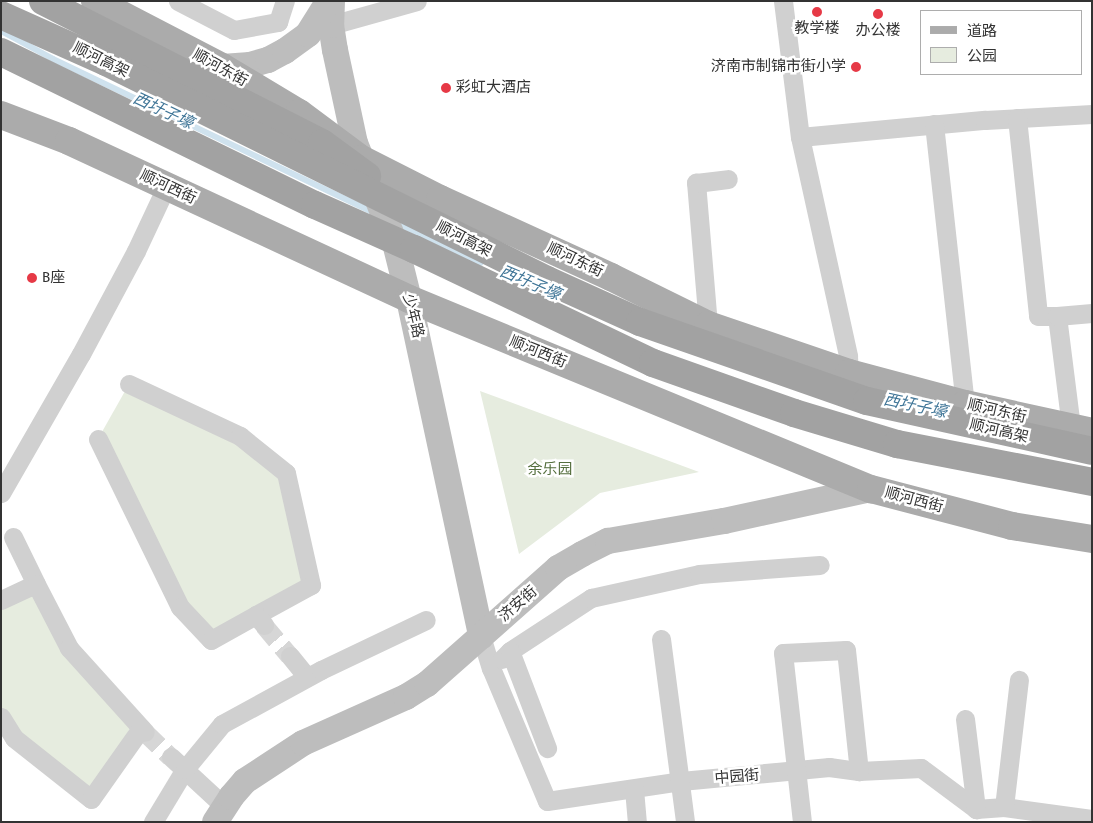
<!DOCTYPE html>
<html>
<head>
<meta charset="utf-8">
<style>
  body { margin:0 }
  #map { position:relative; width:1093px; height:823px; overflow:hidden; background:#fff; font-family:"Fira Sans Condensed","Noto Sans SC",sans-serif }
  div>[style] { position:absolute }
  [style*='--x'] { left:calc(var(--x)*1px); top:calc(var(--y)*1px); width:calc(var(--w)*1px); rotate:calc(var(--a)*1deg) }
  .green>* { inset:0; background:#e6ecdf }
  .stream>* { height:6px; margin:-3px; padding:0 3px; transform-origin:3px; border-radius:3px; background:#cfe2ee }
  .minor-tunnel>* { height:19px; margin-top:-9.5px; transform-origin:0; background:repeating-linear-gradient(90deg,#d6d6d6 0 19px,transparent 0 28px) }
  .minor>* { height:19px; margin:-9.5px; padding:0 9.5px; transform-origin:9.5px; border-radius:9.5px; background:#d0d0d0 }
  .secondary>* { height:26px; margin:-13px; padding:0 13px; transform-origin:13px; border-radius:13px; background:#bdbdbd }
  .primary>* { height:28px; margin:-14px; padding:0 14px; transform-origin:14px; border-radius:14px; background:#ababab }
  .trunk-bridge>* { height:28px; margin:-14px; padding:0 14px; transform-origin:14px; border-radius:14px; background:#a2a2a2 }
  .dots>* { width:14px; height:14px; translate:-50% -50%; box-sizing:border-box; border:2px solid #fff; border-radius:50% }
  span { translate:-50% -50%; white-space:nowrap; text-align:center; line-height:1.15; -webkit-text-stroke:5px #fff; paint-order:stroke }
  .poi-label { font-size:15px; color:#333 }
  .right { translate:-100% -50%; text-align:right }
  .left { translate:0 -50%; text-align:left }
  .street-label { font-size:15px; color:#333 }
  .park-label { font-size:15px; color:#56703f }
  .water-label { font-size:16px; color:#3f7597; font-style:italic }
  .frame { position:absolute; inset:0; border:2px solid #333; pointer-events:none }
  .legend { position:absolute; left:920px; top:10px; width:162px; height:65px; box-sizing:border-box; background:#fff; border:1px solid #adadad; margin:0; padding:6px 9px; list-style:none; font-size:15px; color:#333 }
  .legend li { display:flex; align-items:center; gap:10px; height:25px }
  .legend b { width:25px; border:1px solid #adadad }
</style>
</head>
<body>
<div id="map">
  <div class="green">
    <i style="clip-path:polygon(129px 384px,286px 473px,311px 585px,211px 640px,180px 607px,98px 439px)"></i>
    <i style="clip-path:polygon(480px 391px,699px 472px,600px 493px,519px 554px)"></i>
    <i style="clip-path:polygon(36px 584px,69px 648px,134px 721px,91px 799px,1px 717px,1px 600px)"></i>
  </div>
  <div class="stream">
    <i style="--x:1;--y:31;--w:59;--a:28.3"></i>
    <i style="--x:53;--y:59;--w:357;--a:25.6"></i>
    <i style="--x:395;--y:222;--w:95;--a:25.5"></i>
  </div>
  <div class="minor-tunnel">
    <i style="--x:264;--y:625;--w:40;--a:50"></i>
    <i style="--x:145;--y:732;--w:36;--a:44"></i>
  </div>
  <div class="minor">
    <i style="--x:178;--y:1;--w:63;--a:27.4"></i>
    <i style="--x:234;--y:30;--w:45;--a:-10.3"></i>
    <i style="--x:278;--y:22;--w:22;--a:-72"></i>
    <i style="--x:783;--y:1;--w:137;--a:82.9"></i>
    <i style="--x:800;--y:137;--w:186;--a:-5.3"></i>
    <i style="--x:985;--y:120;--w:107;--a:-3.2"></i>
    <i style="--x:331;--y:25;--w:89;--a:-15.6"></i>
    <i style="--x:1017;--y:118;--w:199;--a:83.9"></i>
    <i style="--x:1038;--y:316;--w:19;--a:0"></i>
    <i style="--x:1057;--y:316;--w:112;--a:82.8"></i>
    <i style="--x:934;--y:124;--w:282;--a:83.7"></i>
    <i style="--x:800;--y:137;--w:224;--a:77.6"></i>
    <i style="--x:848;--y:356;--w:17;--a:87"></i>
    <i style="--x:1057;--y:316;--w:35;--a:-5"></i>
    <i style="--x:708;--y:325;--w:143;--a:-94.8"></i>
    <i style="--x:696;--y:183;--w:32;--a:-7"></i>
    <i style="--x:129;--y:384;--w:123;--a:25.1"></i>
    <i style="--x:240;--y:436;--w:59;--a:38.8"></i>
    <i style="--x:286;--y:473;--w:115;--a:77.4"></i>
    <i style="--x:311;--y:585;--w:63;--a:151.4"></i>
    <i style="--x:256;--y:615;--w:13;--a:51"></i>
    <i style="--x:98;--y:439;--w:187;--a:64"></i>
    <i style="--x:180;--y:607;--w:45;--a:46.8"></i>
    <i style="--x:211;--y:640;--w:51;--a:-29.1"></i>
    <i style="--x:1;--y:493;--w:160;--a:-60.1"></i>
    <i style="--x:81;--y:354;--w:117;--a:-61.9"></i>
    <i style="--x:136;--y:251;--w:71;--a:-64.9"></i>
    <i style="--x:13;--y:537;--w:52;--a:63.9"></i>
    <i style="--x:1;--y:600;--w:38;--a:-25"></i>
    <i style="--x:36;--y:584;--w:72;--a:62.7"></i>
    <i style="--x:69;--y:648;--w:113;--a:47.9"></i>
    <i style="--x:481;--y:636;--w:34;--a:73"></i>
    <i style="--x:491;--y:668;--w:144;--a:67.2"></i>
    <i style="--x:547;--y:801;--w:135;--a:-8.5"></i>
    <i style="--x:681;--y:781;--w:149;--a:-5.4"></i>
    <i style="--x:829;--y:767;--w:30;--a:8"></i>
    <i style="--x:859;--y:771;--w:62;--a:-2.8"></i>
    <i style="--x:921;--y:768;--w:69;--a:36.7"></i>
    <i style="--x:976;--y:809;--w:28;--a:-4"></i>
    <i style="--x:1004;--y:807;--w:89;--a:7.8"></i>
    <i style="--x:661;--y:639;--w:185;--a:82.5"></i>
    <i style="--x:510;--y:651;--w:97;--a:-33.2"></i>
    <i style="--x:591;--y:598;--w:111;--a:-12.5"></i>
    <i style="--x:699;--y:574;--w:121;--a:-4.3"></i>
    <i style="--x:290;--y:656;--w:27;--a:51"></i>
    <i style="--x:502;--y:659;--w:11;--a:-45"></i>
    <i style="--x:510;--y:651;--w:104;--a:69.1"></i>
    <i style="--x:1;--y:717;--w:25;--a:58"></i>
    <i style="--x:14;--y:738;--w:98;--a:38.4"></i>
    <i style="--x:91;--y:799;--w:87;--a:-54.8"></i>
    <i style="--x:965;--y:719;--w:91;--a:83"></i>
    <i style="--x:171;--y:757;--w:74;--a:42.8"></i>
    <i style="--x:634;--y:789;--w:33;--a:85"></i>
    <i style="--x:1004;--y:807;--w:128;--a:-83.3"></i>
    <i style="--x:153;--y:822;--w:62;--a:-58.9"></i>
    <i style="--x:185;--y:769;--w:58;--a:-50.6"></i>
    <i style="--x:222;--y:724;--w:113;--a:-28.6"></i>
    <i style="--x:321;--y:670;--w:116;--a:-25.5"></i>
    <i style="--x:802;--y:822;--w:170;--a:-96.4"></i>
    <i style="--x:783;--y:653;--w:63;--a:-2.7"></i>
    <i style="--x:846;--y:650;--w:122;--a:83.9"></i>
  </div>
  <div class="secondary">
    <i style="--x:332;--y:1;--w:24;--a:92"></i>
    <i style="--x:331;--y:25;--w:25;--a:81"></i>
    <i style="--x:335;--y:50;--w:95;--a:77.9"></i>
    <i style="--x:355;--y:143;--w:108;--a:68.2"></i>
    <i style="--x:395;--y:243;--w:58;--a:76"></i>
    <i style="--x:409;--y:299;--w:345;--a:77.9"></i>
    <i style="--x:222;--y:67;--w:28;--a:-4"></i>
    <i style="--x:250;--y:65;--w:19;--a:-16"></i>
    <i style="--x:268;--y:60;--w:19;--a:-28"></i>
    <i style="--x:285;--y:51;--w:29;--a:-36"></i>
    <i style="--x:308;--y:34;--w:39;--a:-58"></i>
    <i style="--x:215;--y:822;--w:30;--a:-57"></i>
    <i style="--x:231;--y:797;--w:21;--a:-49"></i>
    <i style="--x:245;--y:781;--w:69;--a:-33.2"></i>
    <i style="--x:303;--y:743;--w:113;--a:-24.1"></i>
    <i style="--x:406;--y:697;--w:25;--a:-32"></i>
    <i style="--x:427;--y:684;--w:175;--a:-41.5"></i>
    <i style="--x:558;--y:568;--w:28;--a:-30"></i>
    <i style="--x:582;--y:554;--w:29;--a:-27"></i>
    <i style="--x:608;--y:541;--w:118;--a:-9.8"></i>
    <i style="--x:724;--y:521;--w:150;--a:-12.3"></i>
  </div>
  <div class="primary">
    <i style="--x:95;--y:1;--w:143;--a:27.5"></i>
    <i style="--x:222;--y:67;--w:90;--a:30.9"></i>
    <i style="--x:299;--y:113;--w:77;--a:36.6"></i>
    <i style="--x:361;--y:159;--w:89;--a:26.9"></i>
    <i style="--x:440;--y:199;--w:188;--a:24.5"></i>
    <i style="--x:611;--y:277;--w:108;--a:26.3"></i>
    <i style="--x:708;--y:325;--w:149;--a:18.8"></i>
    <i style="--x:849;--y:373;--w:120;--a:15"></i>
    <i style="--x:965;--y:404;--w:130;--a:12.4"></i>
    <i style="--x:1;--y:115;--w:73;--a:20.9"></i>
    <i style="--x:69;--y:141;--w:375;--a:24.9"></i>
    <i style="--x:409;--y:299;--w:500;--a:22.4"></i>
    <i style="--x:871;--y:489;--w:146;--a:14.7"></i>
    <i style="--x:1012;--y:526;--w:81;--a:9.2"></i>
  </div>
  <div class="trunk-bridge">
    <i style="--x:43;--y:1;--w:313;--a:27"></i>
    <i style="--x:322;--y:143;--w:56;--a:36.3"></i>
    <i style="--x:1;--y:15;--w:115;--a:24.1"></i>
    <i style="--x:106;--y:62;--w:492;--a:26.3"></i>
    <i style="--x:547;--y:280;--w:102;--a:24.3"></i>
    <i style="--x:640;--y:322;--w:240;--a:19.2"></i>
    <i style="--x:867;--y:401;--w:230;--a:12.5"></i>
    <i style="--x:1;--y:52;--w:349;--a:26"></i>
    <i style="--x:315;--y:205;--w:108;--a:24"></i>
    <i style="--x:414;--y:249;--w:265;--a:25.5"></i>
    <i style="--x:653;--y:363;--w:150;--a:19.5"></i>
    <i style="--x:794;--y:413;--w:108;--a:16.8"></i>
    <i style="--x:897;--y:444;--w:199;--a:11"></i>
  </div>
  <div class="dots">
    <i style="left:817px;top:12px;background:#e63946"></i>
    <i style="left:878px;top:14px;background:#e63946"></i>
    <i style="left:856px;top:67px;background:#e63946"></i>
    <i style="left:446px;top:88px;background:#e63946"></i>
    <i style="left:32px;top:278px;background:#e63946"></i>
  </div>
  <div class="poi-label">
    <span style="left:817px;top:29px">教学楼</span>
    <span style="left:878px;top:31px">办公楼</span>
    <span class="right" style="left:846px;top:67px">济南市制锦市街小学</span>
    <span class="left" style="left:456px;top:88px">彩虹大酒店</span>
    <span class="left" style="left:42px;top:278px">B座</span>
  </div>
  <div class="street-label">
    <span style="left:101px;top:60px;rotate:26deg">顺河高架</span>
    <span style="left:220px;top:68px;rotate:29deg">顺河东街</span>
    <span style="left:168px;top:187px;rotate:25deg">顺河西街</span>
    <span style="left:464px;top:239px;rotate:27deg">顺河高架</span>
    <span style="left:575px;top:260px;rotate:25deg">顺河东街</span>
    <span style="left:413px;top:316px;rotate:76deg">少年路</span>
    <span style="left:538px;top:352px;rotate:22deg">顺河西街</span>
    <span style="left:997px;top:411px;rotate:13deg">顺河东街</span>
    <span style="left:999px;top:431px;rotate:13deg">顺河高架</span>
    <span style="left:914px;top:500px;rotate:15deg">顺河西街</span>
    <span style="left:518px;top:604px;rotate:-41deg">济安街</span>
    <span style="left:737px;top:777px;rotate:-5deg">中园街</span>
  </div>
  <div class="park-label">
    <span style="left:550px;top:470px">余乐园</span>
  </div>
  <div class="water-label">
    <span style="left:163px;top:111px;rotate:25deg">西圩子壕</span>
    <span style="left:530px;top:283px;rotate:23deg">西圩子壕</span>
    <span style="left:915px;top:406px;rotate:12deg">西圩子壕</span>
  </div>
  <div class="frame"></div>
  <ul class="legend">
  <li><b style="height:6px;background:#ababab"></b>道路</li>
  <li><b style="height:14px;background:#e6ecdf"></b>公园</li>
  </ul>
</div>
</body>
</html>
